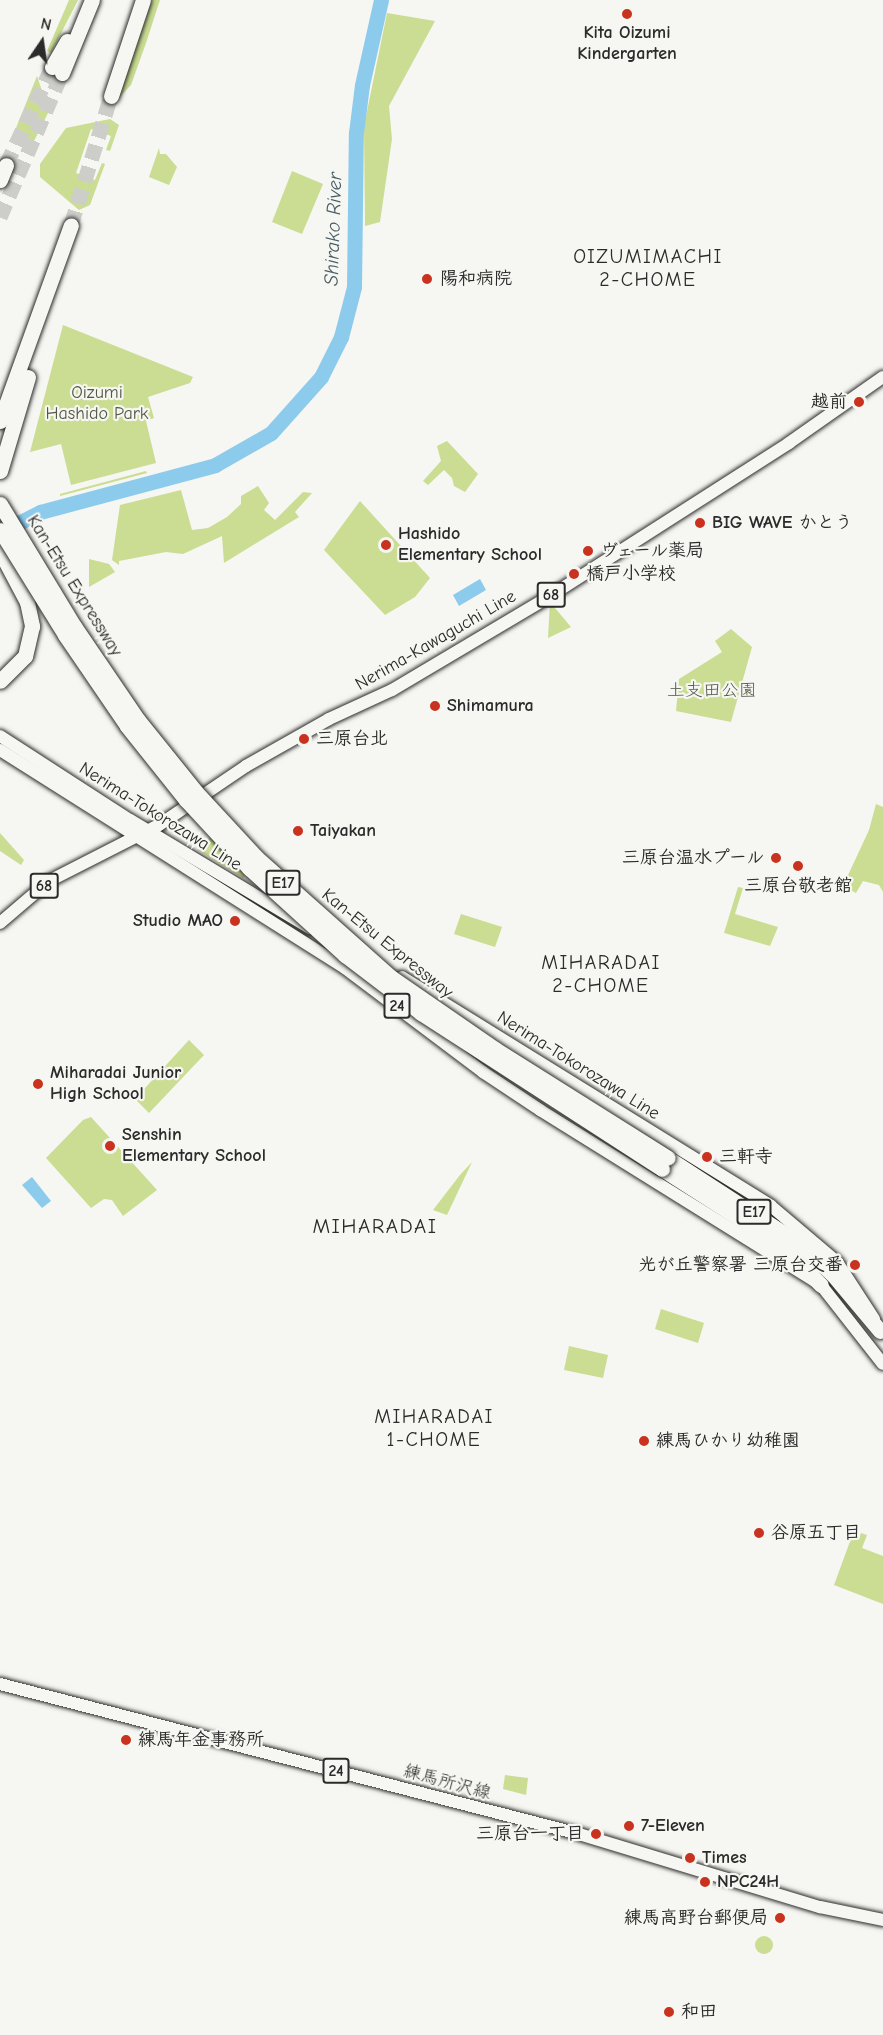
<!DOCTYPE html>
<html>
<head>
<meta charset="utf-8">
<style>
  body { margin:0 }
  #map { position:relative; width:883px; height:2035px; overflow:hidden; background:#f6f6f2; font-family:"Comic Neue","Klee One",sans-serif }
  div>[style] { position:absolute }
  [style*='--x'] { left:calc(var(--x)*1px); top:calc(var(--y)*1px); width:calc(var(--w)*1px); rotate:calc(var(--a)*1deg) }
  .green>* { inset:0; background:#cadd92 }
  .round { border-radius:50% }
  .water>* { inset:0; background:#8ccbec }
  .river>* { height:15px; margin:-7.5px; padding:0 7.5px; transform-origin:7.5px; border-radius:7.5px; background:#8ccbec }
  .motorway-tunnel>* { height:15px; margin-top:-7.5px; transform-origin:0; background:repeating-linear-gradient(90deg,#cdcdca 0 15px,transparent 0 23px) }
  .roads { filter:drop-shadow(0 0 2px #2b2b2b) drop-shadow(0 0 2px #2b2b2b) }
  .primary>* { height:12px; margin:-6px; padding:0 6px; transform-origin:6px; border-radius:6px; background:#f6f6f2 }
  .motorway>* { height:15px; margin:-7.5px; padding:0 7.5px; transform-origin:7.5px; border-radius:7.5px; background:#f6f6f2 }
  .bridges { filter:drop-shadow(0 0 2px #2b2b2b) drop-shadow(0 0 2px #2b2b2b) }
  .motorway-bridge>* { height:15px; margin:-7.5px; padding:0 7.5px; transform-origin:7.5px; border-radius:7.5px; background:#f6f6f2 }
  .dots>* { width:16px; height:16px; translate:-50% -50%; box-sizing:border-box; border:3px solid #f6f6f2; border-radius:50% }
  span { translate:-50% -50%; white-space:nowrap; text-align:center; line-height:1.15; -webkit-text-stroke:4.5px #f6f6f2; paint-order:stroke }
  .shield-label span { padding:2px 4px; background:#f6f6f2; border:2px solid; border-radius:4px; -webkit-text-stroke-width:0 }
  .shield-label { font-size:16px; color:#2b2b2b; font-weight:700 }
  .poi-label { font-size:18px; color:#2b2b2b; font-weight:700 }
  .left { translate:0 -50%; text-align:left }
  .right { translate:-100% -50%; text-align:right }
  .park-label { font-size:18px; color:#535845 }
  .street-label { font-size:18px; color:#2b2b2b }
  .water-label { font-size:20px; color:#485b65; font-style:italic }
  .neighbourhood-label { font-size:20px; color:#2b2b2b; letter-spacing:1.5px }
  .quarter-label { font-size:21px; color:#2b2b2b; letter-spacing:1.5px }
  .north { position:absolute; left:12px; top:12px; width:60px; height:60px; -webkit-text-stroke:4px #f6f6f2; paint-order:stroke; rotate:13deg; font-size:16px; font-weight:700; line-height:24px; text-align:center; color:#2b2b2b }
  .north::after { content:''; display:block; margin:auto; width:21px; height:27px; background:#2b2b2b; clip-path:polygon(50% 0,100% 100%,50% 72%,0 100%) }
</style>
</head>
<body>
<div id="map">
  <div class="green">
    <i style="clip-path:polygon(69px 0,78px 0,51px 53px,47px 51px)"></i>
    <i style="clip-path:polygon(152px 0,160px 0,146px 43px,131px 85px,118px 99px)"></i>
    <i style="clip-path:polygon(387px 13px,435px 21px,389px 106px,392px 139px,380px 222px,365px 226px,364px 126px)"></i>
    <i style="clip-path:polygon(37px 76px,49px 111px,32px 145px,22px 145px,16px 128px)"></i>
    <i style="clip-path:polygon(110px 119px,119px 125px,110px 151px,106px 150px,111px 136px,91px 129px,76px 173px,95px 180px,102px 163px,105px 164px,90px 205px,79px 210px,40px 177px,40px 164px,66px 128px)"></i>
    <i style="clip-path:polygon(159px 148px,160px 154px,166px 154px,177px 167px,169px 185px,149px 177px)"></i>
    <i style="clip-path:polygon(292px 171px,323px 184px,302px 234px,272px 222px)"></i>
    <i style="clip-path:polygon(63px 325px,193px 377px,190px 383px,148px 397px,154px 418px,146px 421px,156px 463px,71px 485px,61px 444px,30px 452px)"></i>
    <i style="clip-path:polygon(447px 441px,478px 474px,465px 492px,454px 486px,452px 478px,444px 470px,428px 485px,423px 481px,441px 461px,437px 446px)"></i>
    <i style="clip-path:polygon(146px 471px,147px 473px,60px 496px,60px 494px)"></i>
    <i style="clip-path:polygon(258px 486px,269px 503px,264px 510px,275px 520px,303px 492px,312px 493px,295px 512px,299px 517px,224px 563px,222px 536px,183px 554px,166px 552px,119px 561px,119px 565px,112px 560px,120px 505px,181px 490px,192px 530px,208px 528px,227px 517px,241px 504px,241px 496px)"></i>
    <i style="clip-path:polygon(360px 501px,430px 578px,415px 597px,385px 615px,324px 550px)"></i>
    <i style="clip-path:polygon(89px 559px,109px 564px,115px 572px,89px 587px)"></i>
    <i style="clip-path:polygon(550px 602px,571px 627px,548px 638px)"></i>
    <i style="clip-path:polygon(731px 629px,752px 647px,731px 722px,676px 711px,679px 679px,722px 652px,715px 641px)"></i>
    <i style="clip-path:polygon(876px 804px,883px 807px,883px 892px,879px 885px,863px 881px,856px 893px,843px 886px,869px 830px)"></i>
    <i style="clip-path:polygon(0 833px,24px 860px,21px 865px,0 851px)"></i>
    <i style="clip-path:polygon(210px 837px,246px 875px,243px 878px,198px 850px)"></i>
    <i style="clip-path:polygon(738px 887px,743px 888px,735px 914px,778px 927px,770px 946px,724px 933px)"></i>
    <i style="clip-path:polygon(461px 914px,502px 927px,495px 947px,454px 934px)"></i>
    <i style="clip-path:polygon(189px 1040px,204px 1055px,149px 1113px,135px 1099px)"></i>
    <i style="clip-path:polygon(91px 1117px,157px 1190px,123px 1216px,112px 1200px,104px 1199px,91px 1208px,46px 1158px,83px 1120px)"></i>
    <i style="clip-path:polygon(472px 1162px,447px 1215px,433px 1210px,460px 1175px)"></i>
    <i style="clip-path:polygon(661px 1309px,704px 1323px,698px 1343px,655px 1329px)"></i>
    <i style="clip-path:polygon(569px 1346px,608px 1355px,603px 1378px,564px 1370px)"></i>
    <i style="clip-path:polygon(861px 1533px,867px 1535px,862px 1548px,883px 1556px,883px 1604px,834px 1585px,852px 1536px,859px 1539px)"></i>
    <i style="clip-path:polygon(505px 1775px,528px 1778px,526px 1795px,503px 1789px)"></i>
    <i class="round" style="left:755px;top:1936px;width:18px;height:18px"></i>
  </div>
  <div class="water">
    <i style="clip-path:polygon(480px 579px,486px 590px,459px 606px,453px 595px)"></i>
    <i style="clip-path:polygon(32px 1177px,51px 1201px,42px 1208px,22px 1185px)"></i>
  </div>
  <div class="river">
    <i style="--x:3;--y:531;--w:42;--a:-27.2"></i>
    <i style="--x:40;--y:512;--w:181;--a:-15"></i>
    <i style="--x:215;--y:465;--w:64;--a:-29.7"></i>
    <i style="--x:271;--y:433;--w:75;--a:-48.2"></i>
    <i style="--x:321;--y:377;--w:45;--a:-63.4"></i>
    <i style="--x:341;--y:337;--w:52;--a:-75.4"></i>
    <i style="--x:354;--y:287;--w:154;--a:-89.3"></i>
    <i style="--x:356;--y:133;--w:48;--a:-82.9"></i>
    <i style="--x:362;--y:85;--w:87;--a:-77.4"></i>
  </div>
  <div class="motorway-tunnel">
    <i style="--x:6;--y:165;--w:108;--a:-64.9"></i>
    <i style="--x:0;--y:217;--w:157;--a:-66.7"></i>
    <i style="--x:71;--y:225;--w:135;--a:-72.8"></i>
  </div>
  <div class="roads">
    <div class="primary">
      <i style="--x:0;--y:736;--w:155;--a:32.9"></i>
      <i style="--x:130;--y:820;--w:210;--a:31"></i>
      <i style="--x:0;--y:750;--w:408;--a:32.3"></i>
      <i style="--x:345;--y:968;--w:173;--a:37"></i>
      <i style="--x:483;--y:1072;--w:69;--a:33.7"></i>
      <i style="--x:540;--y:1110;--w:331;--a:31.9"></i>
      <i style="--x:821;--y:1285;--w:100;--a:51.9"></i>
      <i style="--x:0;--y:923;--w:65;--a:-40.6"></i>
      <i style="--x:49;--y:881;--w:123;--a:-27"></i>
      <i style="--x:159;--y:825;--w:105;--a:-34.1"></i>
      <i style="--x:246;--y:766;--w:95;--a:-29.5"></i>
      <i style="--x:329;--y:719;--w:69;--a:-24.7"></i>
      <i style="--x:392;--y:690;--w:184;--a:-30.7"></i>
      <i style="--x:550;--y:596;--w:284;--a:-32.6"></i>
      <i style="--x:789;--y:443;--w:115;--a:-35.1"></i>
      <i style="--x:402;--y:977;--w:434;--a:31.8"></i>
      <i style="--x:771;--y:1206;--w:87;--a:40.3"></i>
      <i style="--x:837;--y:1262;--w:68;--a:57"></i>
      <i style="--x:0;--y:1684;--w:598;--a:14.52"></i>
      <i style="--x:579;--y:1834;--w:252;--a:16.9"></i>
      <i style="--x:820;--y:1907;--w:64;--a:11.7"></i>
    </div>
    <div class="motorway">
      <i style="--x:52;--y:67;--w:30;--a:-60"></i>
      <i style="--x:62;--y:73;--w:79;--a:-67.7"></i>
      <i style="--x:111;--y:96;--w:101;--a:-71.6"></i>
      <i style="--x:0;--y:180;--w:16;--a:-68"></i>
      <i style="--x:0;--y:421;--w:208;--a:-70.1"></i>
      <i style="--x:0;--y:471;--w:98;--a:-73.4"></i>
      <i style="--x:0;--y:551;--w:58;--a:62.1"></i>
      <i style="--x:27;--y:602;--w:25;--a:78"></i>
      <i style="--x:32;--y:626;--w:31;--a:103"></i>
      <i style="--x:25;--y:656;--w:35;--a:135"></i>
      <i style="--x:668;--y:1158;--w:156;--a:33"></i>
      <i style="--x:799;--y:1243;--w:47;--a:43.3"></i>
      <i style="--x:833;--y:1275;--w:73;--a:50"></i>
      <i style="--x:662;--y:1169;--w:143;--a:32.7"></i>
      <i style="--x:782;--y:1246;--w:55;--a:45"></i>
    </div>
  </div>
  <div class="bridges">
    <div class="motorway-bridge">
      <i style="--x:0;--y:504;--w:143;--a:58.8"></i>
      <i style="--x:74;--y:626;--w:114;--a:55.8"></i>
      <i style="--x:138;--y:720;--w:92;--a:51.1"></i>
      <i style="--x:196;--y:792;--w:88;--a:47.3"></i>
      <i style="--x:256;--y:857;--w:182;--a:41.7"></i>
      <i style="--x:392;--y:978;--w:125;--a:34.6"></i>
      <i style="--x:495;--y:1049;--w:204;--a:32.2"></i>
      <i style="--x:0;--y:530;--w:123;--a:58.2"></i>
      <i style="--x:65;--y:635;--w:110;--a:55.7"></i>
      <i style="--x:127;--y:726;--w:95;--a:51.4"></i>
      <i style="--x:186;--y:800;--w:93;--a:47.2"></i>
      <i style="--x:249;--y:868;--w:130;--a:42.2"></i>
      <i style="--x:345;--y:955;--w:96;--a:37.3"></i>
      <i style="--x:421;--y:1013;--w:287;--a:32.9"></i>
    </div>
  </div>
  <div class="dots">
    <i style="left:627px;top:14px;background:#c8321e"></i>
    <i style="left:427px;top:279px;background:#c8321e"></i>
    <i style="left:859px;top:402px;background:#c8321e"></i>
    <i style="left:700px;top:523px;background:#c8321e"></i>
    <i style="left:386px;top:545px;background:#c8321e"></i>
    <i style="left:588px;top:551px;background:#c8321e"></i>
    <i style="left:574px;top:574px;background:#c8321e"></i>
    <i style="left:435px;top:706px;background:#c8321e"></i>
    <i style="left:304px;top:739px;background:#c8321e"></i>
    <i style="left:298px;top:831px;background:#c8321e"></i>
    <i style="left:776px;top:858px;background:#c8321e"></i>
    <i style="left:798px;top:866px;background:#c8321e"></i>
    <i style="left:235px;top:921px;background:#c8321e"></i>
    <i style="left:38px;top:1084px;background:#c8321e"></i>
    <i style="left:110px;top:1146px;background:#c8321e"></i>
    <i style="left:707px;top:1157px;background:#c8321e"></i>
    <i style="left:855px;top:1265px;background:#c8321e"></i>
    <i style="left:644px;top:1441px;background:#c8321e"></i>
    <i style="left:759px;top:1533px;background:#c8321e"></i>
    <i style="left:126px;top:1740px;background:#c8321e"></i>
    <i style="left:629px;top:1826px;background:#c8321e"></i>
    <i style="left:596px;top:1834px;background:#c8321e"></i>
    <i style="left:690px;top:1858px;background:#c8321e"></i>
    <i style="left:705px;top:1882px;background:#c8321e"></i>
    <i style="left:780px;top:1918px;background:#c8321e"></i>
    <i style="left:669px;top:2012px;background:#c8321e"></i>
  </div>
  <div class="shield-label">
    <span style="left:551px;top:595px">68</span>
    <span style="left:283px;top:883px">E17</span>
    <span style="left:44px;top:886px">68</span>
    <span style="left:397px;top:1006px">24</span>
    <span style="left:754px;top:1212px">E17</span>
    <span style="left:336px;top:1771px">24</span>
  </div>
  <div class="poi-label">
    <span style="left:627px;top:44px">Kita Oizumi<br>Kindergarten</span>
    <span class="left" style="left:440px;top:279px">陽和病院</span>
    <span class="right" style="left:847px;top:402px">越前</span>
    <span class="left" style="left:712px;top:523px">BIG WAVE かとう</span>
    <span class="left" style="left:398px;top:545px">Hashido<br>Elementary School</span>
    <span class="left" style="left:600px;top:551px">ヴェール薬局</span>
    <span class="left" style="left:586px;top:574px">橋戸小学校</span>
    <span class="left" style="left:447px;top:706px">Shimamura</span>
    <span class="left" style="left:316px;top:739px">三原台北</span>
    <span class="left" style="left:310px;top:831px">Taiyakan</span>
    <span class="right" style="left:764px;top:858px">三原台温水プール</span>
    <span style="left:798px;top:886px">三原台敬老館</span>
    <span class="right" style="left:223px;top:921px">Studio MAO</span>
    <span class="left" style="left:50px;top:1084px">Miharadai Junior<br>High School</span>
    <span class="left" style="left:122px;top:1146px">Senshin<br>Elementary School</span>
    <span class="left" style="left:719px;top:1157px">三軒寺</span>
    <span class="right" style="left:843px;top:1265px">光が丘警察署 三原台交番</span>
    <span class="left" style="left:656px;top:1441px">練馬ひかり幼稚園</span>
    <span class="left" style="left:771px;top:1533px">谷原五丁目</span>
    <span class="left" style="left:138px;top:1740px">練馬年金事務所</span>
    <span class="left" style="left:641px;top:1826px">7-Eleven</span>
    <span class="right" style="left:584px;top:1834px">三原台一丁目</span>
    <span class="left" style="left:702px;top:1858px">Times</span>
    <span class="left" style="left:717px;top:1882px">NPC24H</span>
    <span class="right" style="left:768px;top:1918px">練馬高野台郵便局</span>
    <span class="left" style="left:681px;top:2012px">和田</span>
  </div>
  <div class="park-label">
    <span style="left:97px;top:404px">Oizumi<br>Hashido Park</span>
    <span style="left:712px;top:691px">土支田公園</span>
  </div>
  <div class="street-label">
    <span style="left:74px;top:586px;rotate:58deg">Kan-Etsu Expressway</span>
    <span style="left:436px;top:641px;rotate:-30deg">Nerima-Kawaguchi Line</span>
    <span style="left:160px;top:817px;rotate:32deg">Nerima-Tokorozawa Line</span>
    <span style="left:387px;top:944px;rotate:39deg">Kan-Etsu Expressway</span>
    <span style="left:578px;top:1066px;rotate:32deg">Nerima-Tokorozawa Line</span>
    <span style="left:447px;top:1783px;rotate:15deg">練馬所沢線</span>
  </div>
  <div class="water-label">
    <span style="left:333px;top:229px;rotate:-88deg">Shirako River</span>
  </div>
  <div class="neighbourhood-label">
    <span style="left:648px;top:268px">OIZUMIMACHI<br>2-CHOME</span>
    <span style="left:601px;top:974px">MIHARADAI<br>2-CHOME</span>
    <span style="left:434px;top:1428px">MIHARADAI<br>1-CHOME</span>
  </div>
  <div class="quarter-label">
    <span style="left:375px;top:1226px">MIHARADAI</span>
  </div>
  <div class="north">N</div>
</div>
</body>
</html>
